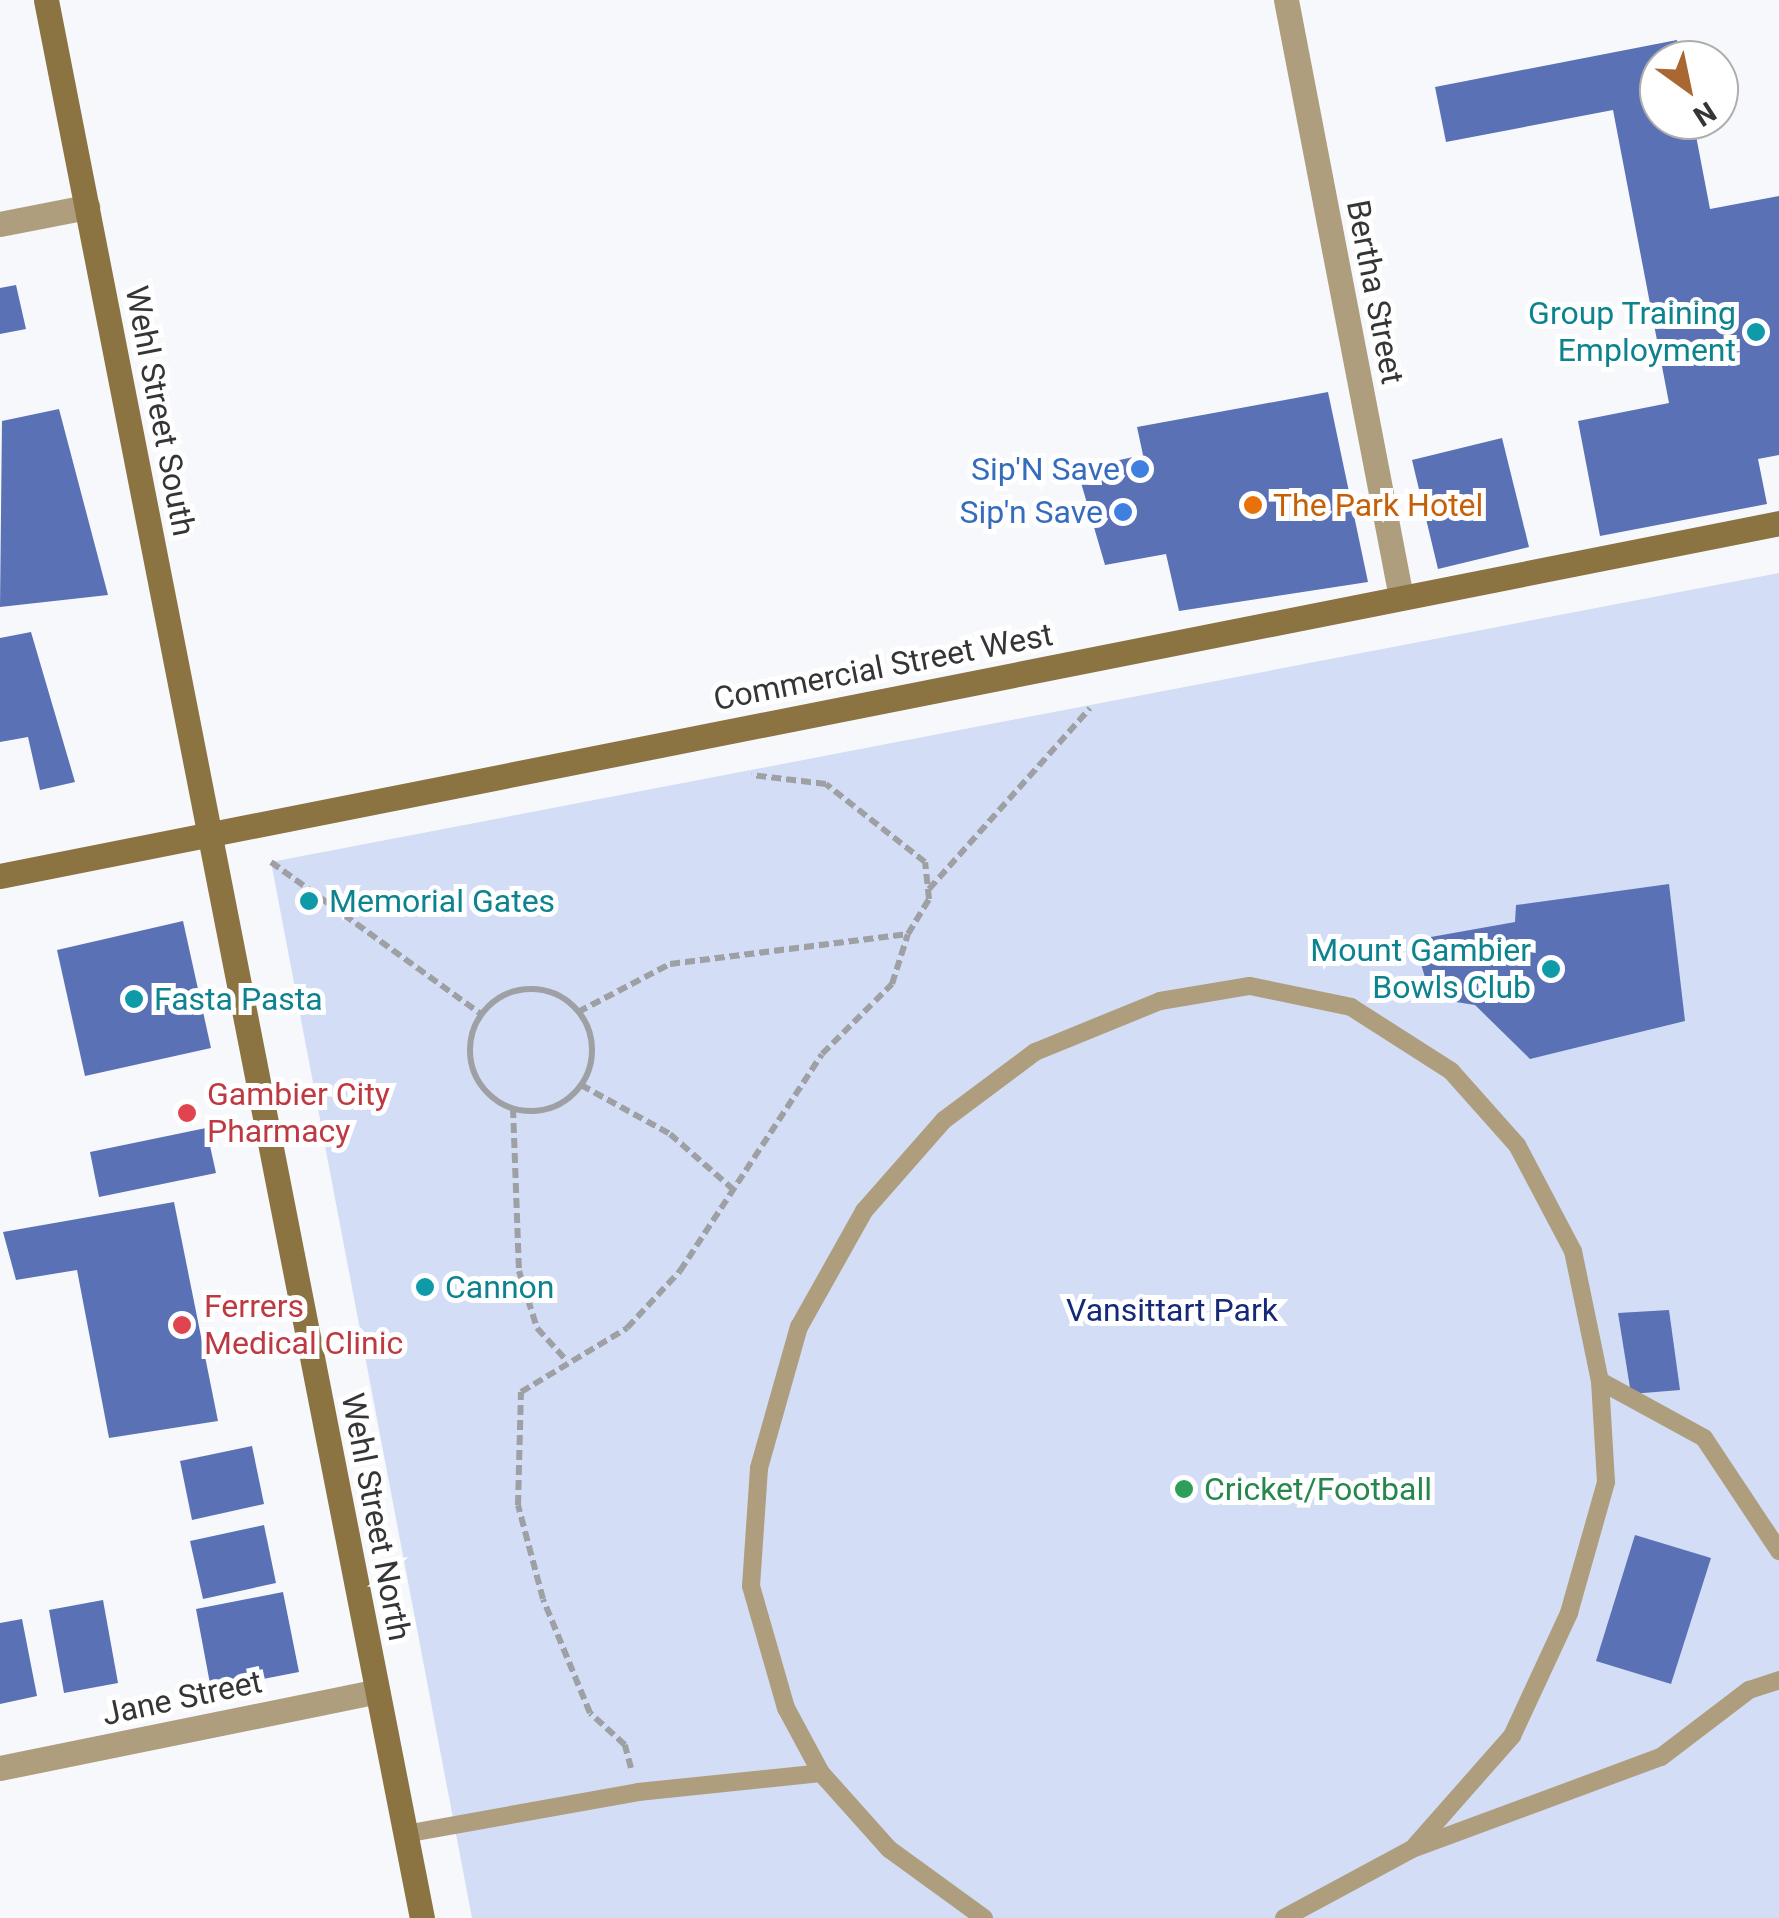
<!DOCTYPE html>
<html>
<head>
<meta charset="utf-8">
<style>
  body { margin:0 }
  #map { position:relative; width:1779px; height:1918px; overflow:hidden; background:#f6f8fc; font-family:Roboto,sans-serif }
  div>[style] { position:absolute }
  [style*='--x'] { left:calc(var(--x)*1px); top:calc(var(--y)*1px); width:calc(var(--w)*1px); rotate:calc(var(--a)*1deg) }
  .green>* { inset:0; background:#d3ddf6 }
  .building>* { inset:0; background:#5a72b5 }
  .path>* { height:6px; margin-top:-3px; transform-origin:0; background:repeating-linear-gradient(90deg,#9ea0a3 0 10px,transparent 0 15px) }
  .path>.ring { margin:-3px; padding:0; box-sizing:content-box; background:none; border:6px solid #9ea0a3; border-radius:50% }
  .lane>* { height:18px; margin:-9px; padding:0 9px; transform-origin:9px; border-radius:9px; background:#af9e7e }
  .street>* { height:25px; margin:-12.5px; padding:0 12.5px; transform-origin:12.5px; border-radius:12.5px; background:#af9e7e }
  .secondary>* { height:25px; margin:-12.5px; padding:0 12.5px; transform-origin:12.5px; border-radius:12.5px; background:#8b7342 }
  .dots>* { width:28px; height:28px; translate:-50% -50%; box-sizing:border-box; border:5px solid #fff; border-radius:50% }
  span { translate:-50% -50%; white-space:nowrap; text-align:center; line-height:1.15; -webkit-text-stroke:10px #fff; paint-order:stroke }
  .street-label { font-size:32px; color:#343536 }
  .culture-label { font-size:32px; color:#0d838f }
  .right { translate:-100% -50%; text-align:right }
  .left { translate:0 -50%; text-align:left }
  .shop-label { font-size:32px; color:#366cbe }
  .food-label { font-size:32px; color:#c56008 }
  .health-label { font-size:32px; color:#be3a42 }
  .park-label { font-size:32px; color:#162878 }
  .leisure-label { font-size:32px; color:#27864d }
  .north { position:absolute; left:1639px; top:40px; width:100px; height:100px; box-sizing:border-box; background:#fff; border:2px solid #aeaeaf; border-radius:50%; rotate:147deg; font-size:28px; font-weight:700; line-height:40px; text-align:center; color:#343536 }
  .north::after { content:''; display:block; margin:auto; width:35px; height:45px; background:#a96732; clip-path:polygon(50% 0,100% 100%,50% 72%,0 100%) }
</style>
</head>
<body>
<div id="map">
  <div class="green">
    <i style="clip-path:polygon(1779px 573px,1779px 1918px,472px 1918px,271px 862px)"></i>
  </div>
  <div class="building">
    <i style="clip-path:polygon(1677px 40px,1681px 60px,1659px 60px,1659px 120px,1693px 120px,1710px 209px,1779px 196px,1779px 455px,1758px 459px,1767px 504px,1600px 536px,1578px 421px,1669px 403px,1613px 110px,1446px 142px,1435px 87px)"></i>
    <i style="clip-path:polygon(16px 285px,26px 329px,0 334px,0 288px)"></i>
    <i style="clip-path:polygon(1328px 392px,1368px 582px,1179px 611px,1166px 554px,1105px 565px,1077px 469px,1143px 455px,1137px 427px)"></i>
    <i style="clip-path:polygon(59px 409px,108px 595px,0 607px,2px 421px)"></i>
    <i style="clip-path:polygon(1502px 438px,1529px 547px,1438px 569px,1412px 460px)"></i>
    <i style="clip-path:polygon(31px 632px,75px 782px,40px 790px,28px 737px,0 742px,0 638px)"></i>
    <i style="clip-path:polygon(1669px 884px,1685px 1021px,1530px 1059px,1475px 1005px,1431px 998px,1414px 940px,1515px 922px,1516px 905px)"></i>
    <i style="clip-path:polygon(183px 921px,211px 1048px,85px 1076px,57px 950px)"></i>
    <i style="clip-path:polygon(206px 1128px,216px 1173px,99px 1197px,90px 1152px)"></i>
    <i style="clip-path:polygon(174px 1202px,218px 1421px,109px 1438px,77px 1270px,16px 1280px,3px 1232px)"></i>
    <i style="clip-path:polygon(1669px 1310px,1680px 1390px,1631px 1394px,1618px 1313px)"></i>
    <i style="clip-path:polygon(252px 1446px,264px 1504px,192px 1520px,180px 1461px)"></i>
    <i style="clip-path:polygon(264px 1525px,276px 1583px,203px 1599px,190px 1541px)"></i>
    <i style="clip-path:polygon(1635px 1535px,1711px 1558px,1671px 1684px,1596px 1661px)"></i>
    <i style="clip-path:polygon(283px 1592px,299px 1672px,211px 1689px,196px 1609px)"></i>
    <i style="clip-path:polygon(103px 1600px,118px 1683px,64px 1693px,49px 1610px)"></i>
    <i style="clip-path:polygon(22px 1619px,37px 1696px,0 1704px,0 1623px)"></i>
  </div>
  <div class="path">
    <i style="--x:271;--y:862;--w:259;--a:35.9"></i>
    <i style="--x:929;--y:889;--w:242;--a:-48.3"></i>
    <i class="ring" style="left:470px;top:989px;width:116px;height:116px"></i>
    <i style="--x:578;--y:1012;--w:104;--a:-27.6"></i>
    <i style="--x:670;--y:964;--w:240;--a:-7.2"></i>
    <i style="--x:908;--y:934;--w:41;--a:-59"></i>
    <i style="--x:929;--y:899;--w:37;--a:-96"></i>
    <i style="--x:925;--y:862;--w:126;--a:-141.8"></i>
    <i style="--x:826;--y:784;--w:75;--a:-173.1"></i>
    <i style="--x:581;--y:1085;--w:102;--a:28.8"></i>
    <i style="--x:670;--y:1134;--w:88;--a:41.3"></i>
    <i style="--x:513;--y:1108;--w:163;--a:87.9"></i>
    <i style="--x:519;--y:1271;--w:60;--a:72.5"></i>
    <i style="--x:537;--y:1328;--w:43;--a:47.8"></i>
    <i style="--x:631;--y:1768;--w:24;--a:-105"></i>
    <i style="--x:625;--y:1745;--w:47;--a:-137.6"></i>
    <i style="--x:590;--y:1713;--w:123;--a:-112.4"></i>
    <i style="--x:543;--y:1599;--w:97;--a:-104.9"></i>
    <i style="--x:518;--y:1505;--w:113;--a:-88.5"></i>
    <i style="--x:521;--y:1392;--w:124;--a:-31.1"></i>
    <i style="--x:627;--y:1328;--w:78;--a:-47.1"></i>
    <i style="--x:680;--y:1271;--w:259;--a:-56.8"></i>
    <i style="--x:822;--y:1054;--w:99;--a:-45"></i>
    <i style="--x:892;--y:984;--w:52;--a:-72.3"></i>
  </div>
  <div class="lane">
    <i style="--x:405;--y:1834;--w:237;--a:-10.2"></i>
    <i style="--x:638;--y:1792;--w:184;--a:-5.9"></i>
    <i style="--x:1415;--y:1846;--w:147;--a:-48.6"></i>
    <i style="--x:1512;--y:1736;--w:136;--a:-65.1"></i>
    <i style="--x:1569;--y:1613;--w:136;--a:-74.2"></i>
    <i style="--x:1606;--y:1482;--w:101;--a:-93.4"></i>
    <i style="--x:984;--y:1918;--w:117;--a:-144"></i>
    <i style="--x:889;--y:1849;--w:102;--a:-131.8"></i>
    <i style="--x:821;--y:1773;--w:74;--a:-118.3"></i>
    <i style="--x:786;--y:1708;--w:127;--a:-106"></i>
    <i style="--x:751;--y:1586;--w:118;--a:-86.1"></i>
    <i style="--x:759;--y:1468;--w:147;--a:-74.2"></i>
    <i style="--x:799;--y:1327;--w:133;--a:-60.7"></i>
    <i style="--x:864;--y:1211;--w:121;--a:-48.7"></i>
    <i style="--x:944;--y:1120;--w:114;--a:-36.8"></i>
    <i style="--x:1035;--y:1052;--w:135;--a:-22.2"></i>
    <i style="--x:1160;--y:1001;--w:91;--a:-9.5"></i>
    <i style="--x:1250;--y:986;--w:103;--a:11.7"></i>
    <i style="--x:1351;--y:1007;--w:119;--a:32.6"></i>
    <i style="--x:1451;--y:1071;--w:99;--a:48.3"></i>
    <i style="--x:1517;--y:1145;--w:120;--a:62.2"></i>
    <i style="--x:1573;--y:1251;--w:133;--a:78.3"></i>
    <i style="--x:1600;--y:1381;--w:119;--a:28.7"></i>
    <i style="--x:1704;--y:1438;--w:136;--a:56.4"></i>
    <i style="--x:1284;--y:1918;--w:145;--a:-28.3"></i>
    <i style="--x:1412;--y:1849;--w:265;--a:-20.3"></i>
    <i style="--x:1661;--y:1757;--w:111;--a:-37.3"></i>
    <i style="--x:1749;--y:1690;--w:32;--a:-18"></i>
  </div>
  <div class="street">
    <i style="--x:1286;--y:0;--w:608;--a:79.1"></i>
    <i style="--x:0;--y:224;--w:89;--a:-11.1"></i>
    <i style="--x:0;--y:1768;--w:385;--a:-11.5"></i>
  </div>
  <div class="secondary">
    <i style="--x:46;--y:0;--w:1955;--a:78.91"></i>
    <i style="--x:0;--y:876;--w:1814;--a:-11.22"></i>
  </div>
  <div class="dots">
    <i style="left:1756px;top:332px;background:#0f9aa8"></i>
    <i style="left:1140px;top:469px;background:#3f7fe0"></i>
    <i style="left:1253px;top:505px;background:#e8710a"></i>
    <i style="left:1123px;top:512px;background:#3f7fe0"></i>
    <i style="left:309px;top:901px;background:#0f9aa8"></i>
    <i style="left:1551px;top:969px;background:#0f9aa8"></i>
    <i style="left:134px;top:999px;background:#0f9aa8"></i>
    <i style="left:187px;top:1113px;background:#e0444e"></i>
    <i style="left:425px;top:1287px;background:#0f9aa8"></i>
    <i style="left:182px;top:1325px;background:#e0444e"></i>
    <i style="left:1184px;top:1489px;background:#2e9e5b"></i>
  </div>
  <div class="street-label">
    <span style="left:1375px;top:292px;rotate:79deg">Bertha Street</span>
    <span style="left:160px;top:411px;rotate:79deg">Wehl Street South</span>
    <span style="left:883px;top:667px;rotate:-11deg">Commercial Street West</span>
    <span style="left:376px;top:1517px;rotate:79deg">Wehl Street North</span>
    <span style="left:182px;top:1698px;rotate:-12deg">Jane Street</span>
  </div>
  <div class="culture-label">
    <span class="right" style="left:1736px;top:332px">Group Training<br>Employment</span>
    <span class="left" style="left:329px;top:901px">Memorial Gates</span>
    <span class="right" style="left:1531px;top:969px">Mount Gambier<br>Bowls Club</span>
    <span class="left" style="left:154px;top:999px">Fasta Pasta</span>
    <span class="left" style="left:445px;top:1287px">Cannon</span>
  </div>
  <div class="shop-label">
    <span class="right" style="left:1120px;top:469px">Sip'N Save</span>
    <span class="right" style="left:1103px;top:512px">Sip'n Save</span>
  </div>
  <div class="food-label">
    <span class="left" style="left:1273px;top:505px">The Park Hotel</span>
  </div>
  <div class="health-label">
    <span class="left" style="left:207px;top:1113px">Gambier City<br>Pharmacy</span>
    <span class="left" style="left:204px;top:1325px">Ferrers<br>Medical Clinic</span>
  </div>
  <div class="park-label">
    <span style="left:1172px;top:1310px">Vansittart Park</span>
  </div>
  <div class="leisure-label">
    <span class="left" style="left:1204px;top:1489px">Cricket/Football</span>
  </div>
  <div class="north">N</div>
</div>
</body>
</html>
